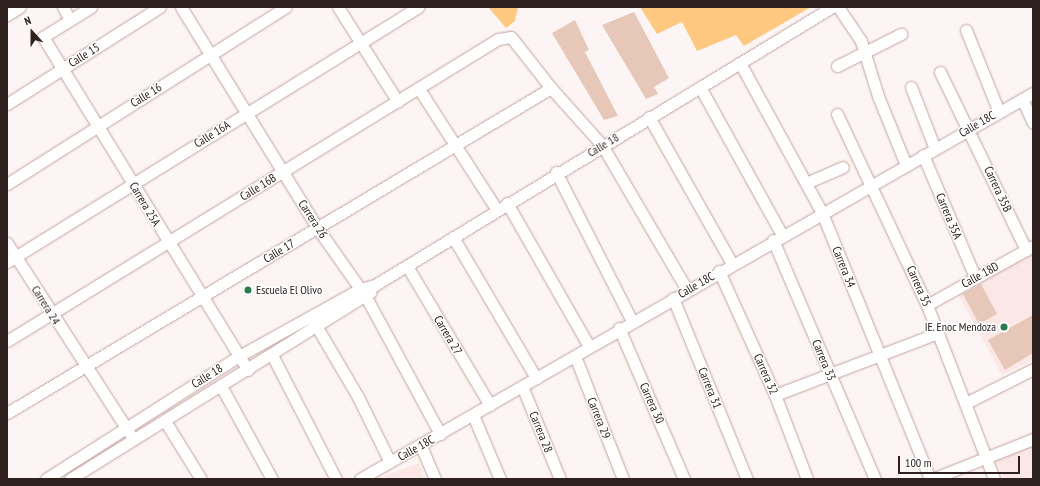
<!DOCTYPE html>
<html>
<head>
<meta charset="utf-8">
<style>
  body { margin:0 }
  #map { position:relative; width:1040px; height:486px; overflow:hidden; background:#fdf5f5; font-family:"PT Sans Narrow",sans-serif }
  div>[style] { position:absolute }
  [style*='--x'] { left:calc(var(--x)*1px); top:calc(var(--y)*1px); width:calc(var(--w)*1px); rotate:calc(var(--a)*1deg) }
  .built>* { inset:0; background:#fae7e6 }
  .green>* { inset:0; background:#fec97f }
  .building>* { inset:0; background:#e7c7b7 }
  .roads { filter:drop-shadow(0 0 1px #c5a2a0) drop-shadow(0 0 1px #c5a2a0) }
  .minor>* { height:11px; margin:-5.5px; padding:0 5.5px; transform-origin:5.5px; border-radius:5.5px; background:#fff }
  .dots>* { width:11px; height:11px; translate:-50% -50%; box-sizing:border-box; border:2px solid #fff; border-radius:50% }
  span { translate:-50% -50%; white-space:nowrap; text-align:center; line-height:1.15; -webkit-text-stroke:3px #fff; paint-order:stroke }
  .street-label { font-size:12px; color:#2e2120 }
  .poi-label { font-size:12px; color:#2e2120 }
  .left { translate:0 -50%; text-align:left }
  .right { translate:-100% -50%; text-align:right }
  .frame { position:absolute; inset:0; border:8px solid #2e2120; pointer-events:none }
  .north { position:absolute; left:12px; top:12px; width:40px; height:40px; -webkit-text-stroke:3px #fff; paint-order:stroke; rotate:339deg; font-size:11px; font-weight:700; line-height:16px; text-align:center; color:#2e2120 }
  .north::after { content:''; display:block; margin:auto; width:14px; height:18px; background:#2e2120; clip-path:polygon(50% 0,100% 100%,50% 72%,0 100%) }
  .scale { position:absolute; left:898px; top:456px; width:122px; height:18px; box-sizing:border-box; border:2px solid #2e2120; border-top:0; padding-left:5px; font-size:12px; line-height:14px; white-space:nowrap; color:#2e2120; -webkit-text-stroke:3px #fff; paint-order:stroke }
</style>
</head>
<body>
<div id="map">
  <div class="built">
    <i style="clip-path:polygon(1033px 251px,1033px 360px,1002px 375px,958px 294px)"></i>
    <i style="clip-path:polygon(1033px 444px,1033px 479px,1004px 479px,996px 460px)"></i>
    <i style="clip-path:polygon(419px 463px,425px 479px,385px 479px,384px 476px)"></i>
  </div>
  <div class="green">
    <i style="clip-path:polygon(488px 7px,518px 7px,515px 21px,506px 28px)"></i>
    <i style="clip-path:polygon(640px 7px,811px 7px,744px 46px,736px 35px,697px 51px,682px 22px,657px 34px)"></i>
  </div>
  <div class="building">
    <i style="clip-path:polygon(634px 12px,669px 78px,654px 87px,658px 94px,646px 99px,602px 25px)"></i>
    <i style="clip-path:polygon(575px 20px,589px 50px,585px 52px,618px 116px,604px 120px,552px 33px)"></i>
    <i style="clip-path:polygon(981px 284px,997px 314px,979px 324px,963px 294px)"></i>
    <i style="clip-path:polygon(1033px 315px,1033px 353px,1005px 370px,988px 340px)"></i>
  </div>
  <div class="roads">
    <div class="minor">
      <i style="--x:63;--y:7;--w:15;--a:62"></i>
      <i style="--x:91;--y:7;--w:57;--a:148"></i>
      <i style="--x:43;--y:37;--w:391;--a:58.4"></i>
      <i style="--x:181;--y:7;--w:261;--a:58.3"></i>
      <i style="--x:318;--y:229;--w:83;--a:54.8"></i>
      <i style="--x:366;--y:297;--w:156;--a:61.6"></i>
      <i style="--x:338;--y:7;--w:112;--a:57.7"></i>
      <i style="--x:838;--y:7;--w:41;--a:55.9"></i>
      <i style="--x:861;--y:41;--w:58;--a:72.8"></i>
      <i style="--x:878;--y:96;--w:74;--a:67.9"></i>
      <i style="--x:7;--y:15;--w:15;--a:-32"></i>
      <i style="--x:966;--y:30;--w:88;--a:68.1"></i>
      <i style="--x:740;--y:63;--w:171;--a:61.3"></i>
      <i style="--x:822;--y:213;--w:287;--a:67.9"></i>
      <i style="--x:837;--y:66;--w:72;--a:-26.6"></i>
      <i style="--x:940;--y:72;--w:198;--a:64.2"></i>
      <i style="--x:700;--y:87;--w:169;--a:61"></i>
      <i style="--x:911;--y:87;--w:66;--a:68.8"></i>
      <i style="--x:419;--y:89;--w:144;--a:57.2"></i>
      <i style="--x:1022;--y:99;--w:26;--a:65"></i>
      <i style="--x:7;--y:104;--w:181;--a:-32.4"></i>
      <i style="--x:837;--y:114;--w:211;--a:64.8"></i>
      <i style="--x:927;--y:305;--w:186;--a:68.9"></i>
      <i style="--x:649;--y:117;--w:169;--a:60.5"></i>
      <i style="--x:923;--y:155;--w:133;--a:66.9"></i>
      <i style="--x:556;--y:172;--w:167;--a:63"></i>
      <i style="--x:806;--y:183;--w:40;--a:-23.4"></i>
      <i style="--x:7;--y:184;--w:330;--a:-32.4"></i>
      <i style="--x:507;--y:203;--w:165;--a:60.2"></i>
      <i style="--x:453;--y:237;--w:164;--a:59.5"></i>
      <i style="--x:773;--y:240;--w:260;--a:66.9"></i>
      <i style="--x:7;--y:243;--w:227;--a:57.2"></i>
      <i style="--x:7;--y:262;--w:484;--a:-31.8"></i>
      <i style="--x:407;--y:266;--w:162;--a:59.2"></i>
      <i style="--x:719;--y:271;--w:136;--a:65.7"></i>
      <i style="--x:775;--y:395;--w:90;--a:69.1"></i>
      <i style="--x:673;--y:298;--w:196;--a:67.8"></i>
      <i style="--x:927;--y:305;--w:121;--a:-29.1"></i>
      <i style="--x:314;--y:322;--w:87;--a:59.6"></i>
      <i style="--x:358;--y:397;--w:72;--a:63.8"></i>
      <i style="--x:619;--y:328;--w:164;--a:66.7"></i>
      <i style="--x:7;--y:341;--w:576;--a:-31.59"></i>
      <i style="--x:498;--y:39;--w:13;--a:-9"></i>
      <i style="--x:511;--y:37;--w:65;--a:51.9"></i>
      <i style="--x:551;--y:88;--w:76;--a:48.2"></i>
      <i style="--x:602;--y:145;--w:168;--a:59.6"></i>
      <i style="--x:272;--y:355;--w:140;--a:62.7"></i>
      <i style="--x:575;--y:356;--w:132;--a:68.7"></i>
      <i style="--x:221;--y:386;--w:106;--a:61.3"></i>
      <i style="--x:522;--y:386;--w:100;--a:67.8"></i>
      <i style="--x:775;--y:395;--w:173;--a:-20.9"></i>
      <i style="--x:966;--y:403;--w:75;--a:-26.9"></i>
      <i style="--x:7;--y:413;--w:634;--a:-30.86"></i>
      <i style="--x:473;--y:415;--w:69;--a:67.1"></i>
      <i style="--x:165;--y:421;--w:68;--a:58.2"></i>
      <i style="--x:421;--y:446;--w:36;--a:67"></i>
      <i style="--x:46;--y:479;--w:229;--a:-32.5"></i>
      <i style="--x:239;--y:356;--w:138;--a:-29"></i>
      <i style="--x:360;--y:289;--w:16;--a:-15"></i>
      <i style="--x:375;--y:285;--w:535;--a:-31.31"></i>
      <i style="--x:70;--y:479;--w:354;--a:-31.9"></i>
      <i style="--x:360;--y:479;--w:776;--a:-29.84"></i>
      <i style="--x:932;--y:479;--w:109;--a:-21.6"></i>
    </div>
  </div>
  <div class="dots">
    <i style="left:248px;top:290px;background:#287c4e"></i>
    <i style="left:1004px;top:327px;background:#287c4e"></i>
  </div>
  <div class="street-label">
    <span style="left:84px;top:55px;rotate:-32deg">Calle 15</span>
    <span style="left:146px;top:95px;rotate:-32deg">Calle 16</span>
    <span style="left:977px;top:124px;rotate:-30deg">Calle 18C</span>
    <span style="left:212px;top:134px;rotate:-32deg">Calle 16A</span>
    <span style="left:603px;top:145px;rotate:-31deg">Calle 18</span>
    <span style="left:258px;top:187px;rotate:-32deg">Calle 16B</span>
    <span style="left:998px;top:189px;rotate:65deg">Carrera 35B</span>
    <span style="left:145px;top:204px;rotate:59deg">Carrera 25A</span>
    <span style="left:949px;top:216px;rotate:67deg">Carrera 35A</span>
    <span style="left:313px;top:219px;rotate:57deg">Carrera 26</span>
    <span style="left:279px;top:251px;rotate:-31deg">Calle 17</span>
    <span style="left:844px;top:267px;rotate:68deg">Carrera 34</span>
    <span style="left:980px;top:275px;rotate:-29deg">Calle 18D</span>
    <span style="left:696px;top:285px;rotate:-30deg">Calle 18C</span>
    <span style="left:919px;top:286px;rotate:66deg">Carrera 35</span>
    <span style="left:46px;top:305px;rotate:58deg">Carrera 24</span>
    <span style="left:448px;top:335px;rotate:59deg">Carrera 27</span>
    <span style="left:824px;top:360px;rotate:67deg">Carrera 33</span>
    <span style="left:766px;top:374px;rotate:66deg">Carrera 32</span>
    <span style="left:207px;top:376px;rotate:-32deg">Calle 18</span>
    <span style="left:710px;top:388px;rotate:68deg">Carrera 31</span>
    <span style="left:652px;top:403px;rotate:66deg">Carrera 30</span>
    <span style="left:599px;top:418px;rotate:68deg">Carrera 29</span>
    <span style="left:541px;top:432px;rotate:68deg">Carrera 28</span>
    <span style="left:416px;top:448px;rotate:-29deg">Calle 18C</span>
  </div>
  <div class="poi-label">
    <span class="left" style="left:256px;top:290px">Escuela El Olivo</span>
    <span class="right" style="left:996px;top:327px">IE. Enoc Mendoza</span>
  </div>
  <div class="frame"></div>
  <div class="north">N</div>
  <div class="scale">100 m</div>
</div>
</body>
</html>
